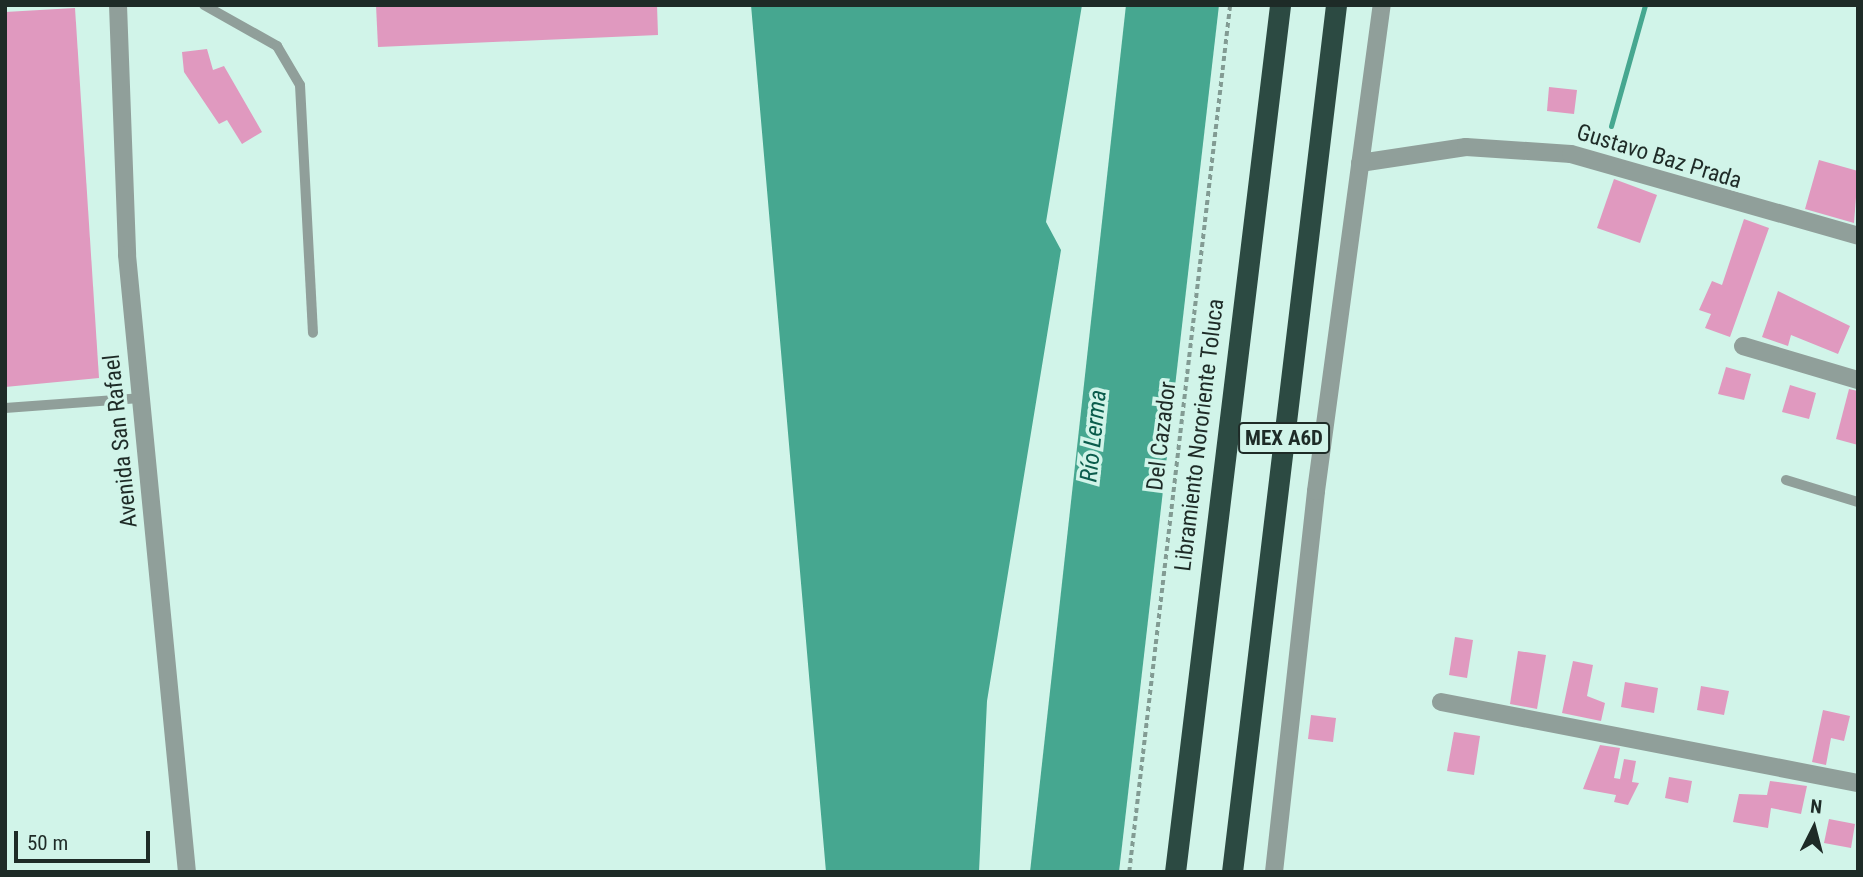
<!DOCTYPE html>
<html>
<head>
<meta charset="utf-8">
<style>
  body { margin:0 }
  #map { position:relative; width:1863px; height:877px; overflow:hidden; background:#d1f4e9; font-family:"Roboto Condensed",sans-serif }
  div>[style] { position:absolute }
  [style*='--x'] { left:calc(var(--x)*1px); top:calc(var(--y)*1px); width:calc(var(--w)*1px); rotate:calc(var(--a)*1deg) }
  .water>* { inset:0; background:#46a790 }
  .stream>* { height:5px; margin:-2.5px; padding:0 2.5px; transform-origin:2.5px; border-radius:2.5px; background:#46a790 }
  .building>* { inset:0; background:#e099bf }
  .path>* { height:3.5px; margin-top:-1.75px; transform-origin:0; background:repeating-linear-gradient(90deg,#829b93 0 5px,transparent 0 8.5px) }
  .lane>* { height:10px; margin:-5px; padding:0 5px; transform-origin:5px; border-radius:5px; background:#909f9a }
  .street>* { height:18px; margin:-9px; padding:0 9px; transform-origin:9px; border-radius:9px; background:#909f9a }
  .highway>* { height:21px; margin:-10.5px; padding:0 10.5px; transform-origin:10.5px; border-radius:10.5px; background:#2c4a42 }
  span { translate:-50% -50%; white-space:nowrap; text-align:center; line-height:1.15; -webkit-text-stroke:7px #d1f4e9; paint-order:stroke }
  .shield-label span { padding:2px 5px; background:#d1f4e9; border:2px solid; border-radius:5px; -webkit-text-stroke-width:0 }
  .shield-label { font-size:21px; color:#1e2b27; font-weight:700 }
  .street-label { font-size:23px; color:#1e2b27 }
  .water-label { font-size:24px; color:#0a5c4c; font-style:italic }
  .frame { position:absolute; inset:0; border:7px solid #1e2b27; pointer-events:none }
  .north { position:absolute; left:1779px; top:793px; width:70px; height:70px; -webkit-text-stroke:5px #d1f4e9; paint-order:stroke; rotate:6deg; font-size:19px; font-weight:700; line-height:28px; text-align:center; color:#1e2b27 }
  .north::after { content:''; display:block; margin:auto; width:24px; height:32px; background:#1e2b27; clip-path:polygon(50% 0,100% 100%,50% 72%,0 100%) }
  .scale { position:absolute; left:14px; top:831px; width:136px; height:32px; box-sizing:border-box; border:4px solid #1e2b27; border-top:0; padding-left:9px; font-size:21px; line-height:24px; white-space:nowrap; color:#1e2b27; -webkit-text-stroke:5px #d1f4e9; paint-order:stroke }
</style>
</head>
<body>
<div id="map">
  <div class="water">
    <i style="clip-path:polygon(751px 5px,1082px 5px,1046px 222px,1061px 250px,987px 701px,979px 872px,826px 872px)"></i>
    <i style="clip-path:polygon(1126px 5px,1219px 5px,1119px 872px,1030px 872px)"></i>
  </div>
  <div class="stream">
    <i style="--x:1611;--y:126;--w:126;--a:-74.3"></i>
  </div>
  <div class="building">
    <i style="clip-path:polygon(376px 5px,657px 5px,658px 35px,378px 47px)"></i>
    <i style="clip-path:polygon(75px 8px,99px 378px,5px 387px,5px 12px)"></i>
    <i style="clip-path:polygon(207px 49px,213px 70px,224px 66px,262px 132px,242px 144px,227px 120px,219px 124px,184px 72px,182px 52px)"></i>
    <i style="clip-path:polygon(1549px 87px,1577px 90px,1574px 114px,1547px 111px)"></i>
    <i style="clip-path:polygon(1819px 160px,1858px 171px,1854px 223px,1805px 209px)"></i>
    <i style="clip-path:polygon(1614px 179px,1657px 195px,1640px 243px,1597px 228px)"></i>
    <i style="clip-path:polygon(1744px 219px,1769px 228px,1730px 337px,1705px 328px,1711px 314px,1699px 310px,1712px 281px,1722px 285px)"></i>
    <i style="clip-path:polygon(1778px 291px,1850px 326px,1838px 354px,1791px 335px,1788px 346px,1762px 337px)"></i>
    <i style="clip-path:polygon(1726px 367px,1751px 374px,1744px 400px,1718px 394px)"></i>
    <i style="clip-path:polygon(1790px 385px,1816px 393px,1809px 419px,1782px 412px)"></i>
    <i style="clip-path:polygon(1849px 389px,1858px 391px,1858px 445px,1836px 439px)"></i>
    <i style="clip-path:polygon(1455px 637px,1473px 640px,1467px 678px,1449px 675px)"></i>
    <i style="clip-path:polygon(1518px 651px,1546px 655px,1537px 709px,1510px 704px)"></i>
    <i style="clip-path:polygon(1573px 661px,1593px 665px,1587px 696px,1605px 703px,1601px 721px,1562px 713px)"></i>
    <i style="clip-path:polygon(1625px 682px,1658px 688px,1654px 713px,1621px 707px)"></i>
    <i style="clip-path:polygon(1701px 686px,1729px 691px,1724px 715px,1697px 710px)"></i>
    <i style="clip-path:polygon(1823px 710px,1850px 716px,1844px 741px,1831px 738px,1826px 765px,1812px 762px)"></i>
    <i style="clip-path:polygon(1311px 715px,1336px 718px,1333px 742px,1308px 739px)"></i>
    <i style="clip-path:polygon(1454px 732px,1480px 736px,1474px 775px,1447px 771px)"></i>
    <i style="clip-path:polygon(1600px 745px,1620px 748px,1614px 778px,1620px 779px,1624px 759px,1636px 761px,1632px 782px,1639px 783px,1628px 805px,1614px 802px,1616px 795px,1583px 789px)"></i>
    <i style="clip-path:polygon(1669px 777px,1692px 781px,1688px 803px,1665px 798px)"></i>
    <i style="clip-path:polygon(1770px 781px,1807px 786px,1801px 814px,1771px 808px,1768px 828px,1733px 822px,1739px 794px,1767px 795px)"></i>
    <i style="clip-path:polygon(1829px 819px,1855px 824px,1851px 848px,1824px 843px)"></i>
  </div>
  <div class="path">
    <i style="--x:1129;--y:872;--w:873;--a:-83.36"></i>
  </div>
  <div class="lane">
    <i style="--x:204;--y:5;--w:84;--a:29.3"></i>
    <i style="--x:277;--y:46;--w:45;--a:59.5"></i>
    <i style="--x:300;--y:85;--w:248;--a:87"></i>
    <i style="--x:5;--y:408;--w:135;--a:-4.2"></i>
    <i style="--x:1786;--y:480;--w:75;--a:17"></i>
  </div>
  <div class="street">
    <i style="--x:118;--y:5;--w:250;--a:87.9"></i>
    <i style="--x:127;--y:255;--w:620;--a:84.45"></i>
    <i style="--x:1360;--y:163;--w:107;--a:-8.6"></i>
    <i style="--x:1466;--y:147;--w:105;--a:3.8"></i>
    <i style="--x:1571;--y:154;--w:298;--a:15.9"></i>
    <i style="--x:1743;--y:346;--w:120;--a:16.5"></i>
    <i style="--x:1441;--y:702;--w:425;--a:11"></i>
    <i style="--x:1274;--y:872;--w:383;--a:-83.7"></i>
    <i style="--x:1316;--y:491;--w:490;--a:-82.3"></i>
  </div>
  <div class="highway">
    <i style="--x:1175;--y:872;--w:873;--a:-83.09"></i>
    <i style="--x:1232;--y:872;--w:873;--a:-83.16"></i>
  </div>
  <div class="shield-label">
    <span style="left:1284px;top:438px">MEX A6D</span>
  </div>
  <div class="street-label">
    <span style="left:1659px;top:157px;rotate:17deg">Gustavo Baz Prada</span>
    <span style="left:1200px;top:435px;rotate:-83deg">Libramiento Nororiente Toluca</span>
    <span style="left:1162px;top:436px;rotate:-83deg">Del Cazador</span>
    <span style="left:121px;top:441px;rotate:-96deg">Avenida San Rafael</span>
  </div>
  <div class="water-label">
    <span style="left:1094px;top:436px;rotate:-84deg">Río Lerma</span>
  </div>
  <div class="frame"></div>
  <div class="north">N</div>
  <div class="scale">50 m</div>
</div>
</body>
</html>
